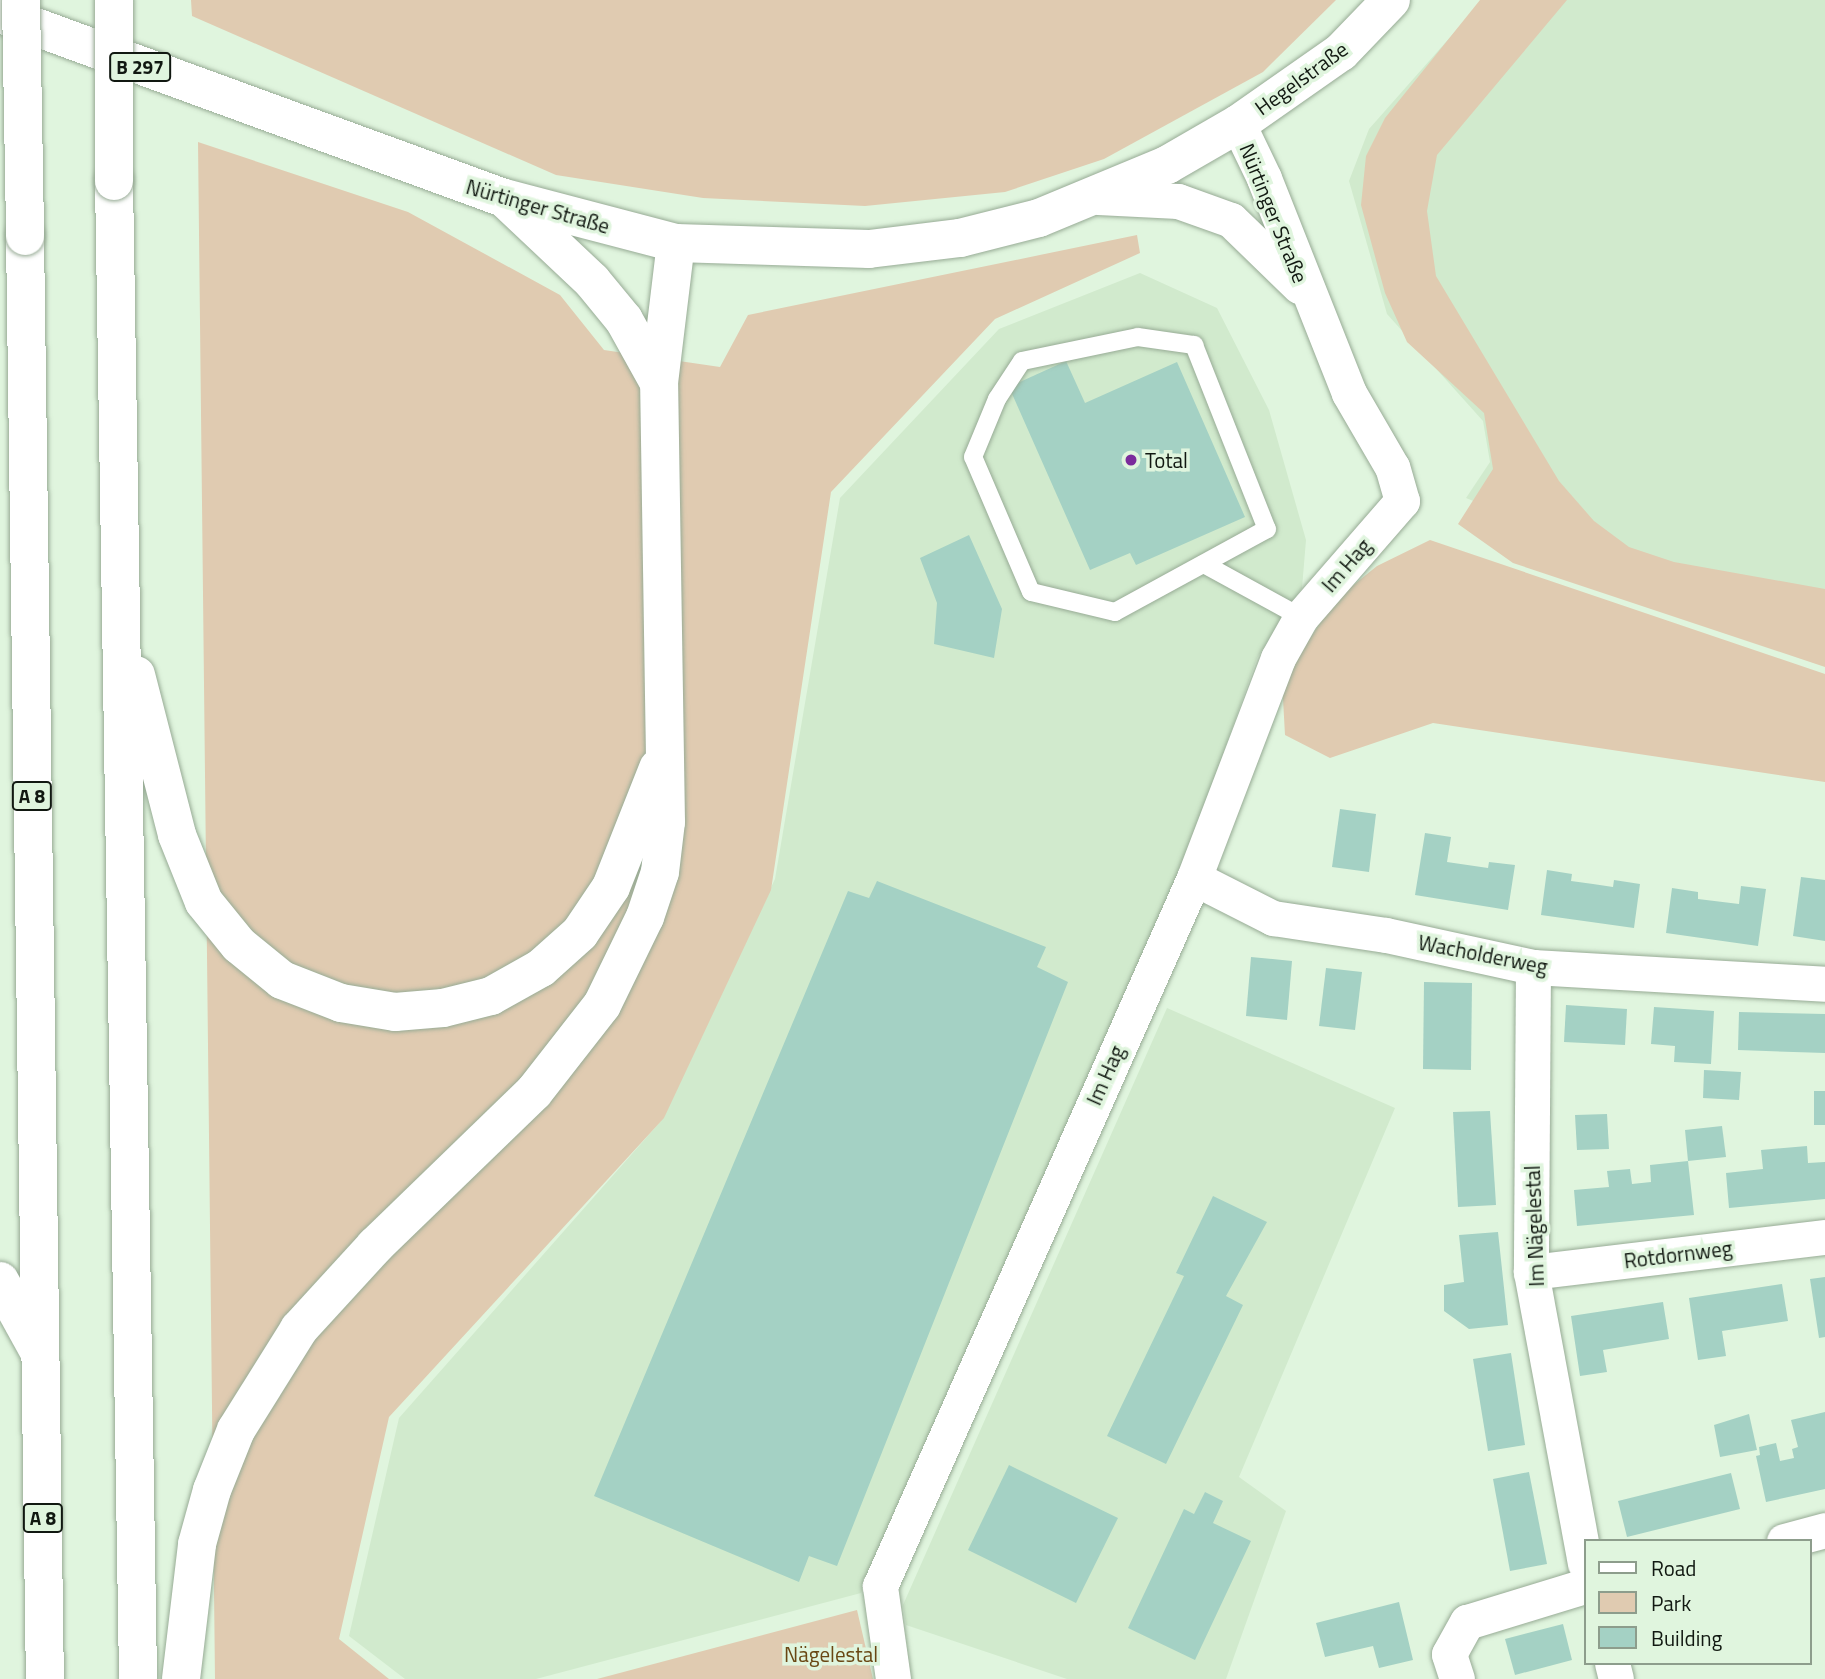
<!DOCTYPE html>
<html>
<head>
<meta charset="utf-8">
<style>
  body { margin:0 }
  #map { position:relative; width:1825px; height:1679px; overflow:hidden; background:#e0f5de; font-family:"Titillium Web",sans-serif }
  div>[style] { position:absolute }
  [style*='--x'] { left:calc(var(--x)*1px); top:calc(var(--y)*1px); width:calc(var(--w)*1px); rotate:calc(var(--a)*1deg) }
  .built>* { inset:0; background:#d1eacd }
  .green>* { inset:0; background:#e0cbb1 }
  .building>* { inset:0; background:#a4d1c4 }
  .roads { filter:drop-shadow(0 0 2px #97ab95) drop-shadow(0 0 2px #97ab95) }
  .service>* { height:18px; margin:-9px; padding:0 9px; transform-origin:9px; border-radius:9px; background:#fff }
  .minor>* { height:35px; margin:-17.5px; padding:0 17.5px; transform-origin:17.5px; border-radius:17.5px; background:#fff }
  .secondary>* { height:38px; margin:-19px; padding:0 19px; transform-origin:19px; border-radius:19px; background:#fff }
  .primary>* { height:38px; margin:-19px; padding:0 19px; transform-origin:19px; border-radius:19px; background:#fff }
  .motorway>* { height:38px; margin:-19px; padding:0 19px; transform-origin:19px; border-radius:19px; background:#fff }
  .bridges { filter:drop-shadow(0 0 2px #97ab95) drop-shadow(0 0 2px #97ab95) }
  .motorway-bridge>* { height:38px; margin:-19px; padding:0 19px; transform-origin:19px; border-radius:19px; background:#fff }
  .dots>* { width:19px; height:19px; translate:-50% -50%; box-sizing:border-box; border:4px solid #e0f5de; border-radius:50% }
  span { translate:-50% -50%; white-space:nowrap; text-align:center; line-height:1.15; -webkit-text-stroke:7px #e0f5de; paint-order:stroke }
  .shield-label span { padding:2px 5px; background:#e0f5de; border:2px solid; border-radius:5px; -webkit-text-stroke-width:0 }
  .shield-label { font-size:19px; color:#111811; font-weight:700 }
  .street-label { font-size:21px; color:#111811 }
  .poi-label { font-size:21px; color:#111811 }
  .left { translate:0 -50%; text-align:left }
  .park-label { font-size:21px; color:#694713 }
  .legend { position:absolute; left:1584px; top:1539px; width:228px; height:126px; box-sizing:border-box; background:#e0f5de; border:2px solid #8d9d8c; margin:0; padding:9px 12px; list-style:none; font-size:21px; color:#111811 }
  .legend li { display:flex; align-items:center; gap:14px; height:35px }
  .legend b { width:35px; border:2px solid #8d9d8c }
</style>
</head>
<body>
<div id="map">
  <div class="built">
    <i style="clip-path:polygon(1483px 0,1825px 0,1825px 629px,1624px 562px,1466px 498px,1490px 462px,1483px 421px,1387px 314px,1349px 181px,1369px 129px)"></i>
    <i style="clip-path:polygon(1140px 273px,1217px 308px,1269px 410px,1306px 540px,1302px 588px,1257px 658px,1180px 876px,861px 1593px,536px 1679px,405px 1679px,349px 1636px,399px 1418px,661px 1121px,775px 879px,840px 498px,999px 329px)"></i>
    <i style="clip-path:polygon(1167px 1008px,1395px 1108px,1239px 1477px,1286px 1511px,1226px 1679px,1067px 1679px,906px 1625px,903px 1605px)"></i>
  </div>
  <div class="green">
    <i style="clip-path:polygon(191px 0,1336px 0,1263px 72px,1104px 159px,1005px 192px,865px 206px,703px 198px,556px 175px,192px 16px)"></i>
    <i style="clip-path:polygon(1480px 0,1567px 0,1437px 155px,1427px 211px,1436px 276px,1559px 481px,1594px 521px,1629px 547px,1674px 562px,1825px 589px,1825px 667px,1513px 563px,1458px 524px,1493px 469px,1484px 413px,1407px 342px,1385px 293px,1361px 205px,1366px 156px,1385px 118px)"></i>
    <i style="clip-path:polygon(198px 142px,408px 212px,560px 295px,604px 350px,720px 367px,748px 315px,1137px 235px,1140px 253px,995px 319px,831px 492px,771px 890px,664px 1118px,389px 1417px,339px 1639px,389px 1679px,215px 1679px)"></i>
    <i style="clip-path:polygon(1430px 540px,1825px 674px,1825px 782px,1433px 723px,1330px 758px,1285px 735px,1282px 681px,1335px 600px,1377px 566px)"></i>
    <i style="clip-path:polygon(857px 1610px,873px 1679px,597px 1679px)"></i>
  </div>
  <div class="building">
    <i style="clip-path:polygon(1066px 361px,1085px 403px,1177px 362px,1245px 517px,1136px 565px,1130px 553px,1090px 570px,1009px 387px)"></i>
    <i style="clip-path:polygon(969px 535px,1002px 609px,994px 658px,934px 644px,937px 603px,920px 558px)"></i>
    <i style="clip-path:polygon(1340px 809px,1376px 814px,1369px 872px,1332px 867px)"></i>
    <i style="clip-path:polygon(1425px 833px,1451px 837px,1447px 862px,1488px 868px,1489px 862px,1515px 865px,1508px 910px,1415px 895px)"></i>
    <i style="clip-path:polygon(1547px 870px,1572px 874px,1571px 881px,1593px 884px,1613px 887px,1614px 880px,1640px 884px,1634px 928px,1541px 915px)"></i>
    <i style="clip-path:polygon(1801px 877px,1825px 880px,1825px 941px,1793px 936px)"></i>
    <i style="clip-path:polygon(877px 881px,1046px 947px,1037px 967px,1068px 982px,837px 1566px,809px 1556px,799px 1582px,594px 1496px,848px 891px,869px 898px)"></i>
    <i style="clip-path:polygon(1741px 886px,1766px 889px,1758px 946px,1666px 933px,1672px 888px,1698px 892px,1698px 899px,1739px 904px)"></i>
    <i style="clip-path:polygon(1251px 957px,1292px 961px,1287px 1020px,1246px 1016px)"></i>
    <i style="clip-path:polygon(1326px 968px,1362px 972px,1355px 1030px,1319px 1026px)"></i>
    <i style="clip-path:polygon(1424px 982px,1472px 983px,1471px 1070px,1423px 1069px)"></i>
    <i style="clip-path:polygon(1566px 1005px,1627px 1009px,1625px 1045px,1564px 1042px)"></i>
    <i style="clip-path:polygon(1654px 1007px,1714px 1011px,1711px 1064px,1674px 1062px,1675px 1046px,1651px 1044px)"></i>
    <i style="clip-path:polygon(1739px 1012px,1825px 1014px,1825px 1053px,1738px 1050px)"></i>
    <i style="clip-path:polygon(1704px 1070px,1741px 1072px,1739px 1100px,1703px 1098px)"></i>
    <i style="clip-path:polygon(1814px 1091px,1825px 1091px,1825px 1125px,1814px 1125px)"></i>
    <i style="clip-path:polygon(1490px 1111px,1496px 1205px,1458px 1207px,1453px 1112px)"></i>
    <i style="clip-path:polygon(1607px 1114px,1609px 1149px,1577px 1150px,1575px 1115px)"></i>
    <i style="clip-path:polygon(1722px 1126px,1726px 1157px,1688px 1161px,1685px 1130px)"></i>
    <i style="clip-path:polygon(1807px 1146px,1808px 1163px,1825px 1162px,1825px 1199px,1729px 1208px,1726px 1173px,1763px 1169px,1761px 1150px)"></i>
    <i style="clip-path:polygon(1688px 1161px,1694px 1215px,1577px 1226px,1574px 1190px,1609px 1187px,1607px 1171px,1630px 1169px,1632px 1184px,1651px 1182px,1650px 1165px)"></i>
    <i style="clip-path:polygon(1213px 1196px,1267px 1222px,1226px 1296px,1243px 1305px,1166px 1464px,1107px 1436px,1184px 1276px,1176px 1273px)"></i>
    <i style="clip-path:polygon(1498px 1232px,1508px 1325px,1469px 1329px,1444px 1311px,1444px 1285px,1464px 1282px,1459px 1235px)"></i>
    <i style="clip-path:polygon(1825px 1277px,1825px 1337px,1819px 1338px,1810px 1279px)"></i>
    <i style="clip-path:polygon(1782px 1284px,1788px 1321px,1722px 1331px,1726px 1356px,1698px 1360px,1689px 1298px)"></i>
    <i style="clip-path:polygon(1663px 1302px,1669px 1339px,1603px 1350px,1607px 1372px,1580px 1376px,1571px 1316px)"></i>
    <i style="clip-path:polygon(1511px 1353px,1525px 1445px,1488px 1451px,1473px 1359px)"></i>
    <i style="clip-path:polygon(1825px 1412px,1825px 1489px,1766px 1502px,1756px 1456px,1760px 1455px,1759px 1447px,1776px 1443px,1780px 1461px,1794px 1458px,1792px 1449px,1798px 1447px,1791px 1420px)"></i>
    <i style="clip-path:polygon(1749px 1414px,1757px 1450px,1720px 1457px,1714px 1425px)"></i>
    <i style="clip-path:polygon(1009px 1465px,1118px 1518px,1076px 1603px,968px 1550px)"></i>
    <i style="clip-path:polygon(1529px 1472px,1547px 1564px,1510px 1571px,1493px 1479px)"></i>
    <i style="clip-path:polygon(1731px 1473px,1740px 1509px,1627px 1537px,1618px 1501px)"></i>
    <i style="clip-path:polygon(1205px 1492px,1223px 1501px,1213px 1523px,1251px 1541px,1195px 1660px,1128px 1628px,1184px 1509px,1194px 1514px)"></i>
    <i style="clip-path:polygon(1399px 1602px,1413px 1660px,1379px 1668px,1373px 1646px,1325px 1657px,1316px 1623px)"></i>
    <i style="clip-path:polygon(1563px 1624px,1572px 1660px,1515px 1675px,1505px 1639px)"></i>
  </div>
  <div class="roads">
    <div class="service">
      <i style="--x:1138;--y:337;--w:57;--a:8.1"></i>
      <i style="--x:1194;--y:345;--w:198;--a:68.4"></i>
      <i style="--x:1267;--y:529;--w:173;--a:151.4"></i>
      <i style="--x:1115;--y:612;--w:86;--a:-166.6"></i>
      <i style="--x:1031;--y:592;--w:147;--a:-113.2"></i>
      <i style="--x:973;--y:457;--w:63;--a:-67.5"></i>
      <i style="--x:997;--y:399;--w:45;--a:-56.7"></i>
      <i style="--x:1022;--y:361;--w:118;--a:-11.7"></i>
      <i style="--x:1204;--y:564;--w:111;--a:28.7"></i>
    </div>
    <div class="minor">
      <i style="--x:1098;--y:197;--w:80;--a:2.9"></i>
      <i style="--x:1178;--y:201;--w:56;--a:19.7"></i>
      <i style="--x:1231;--y:220;--w:95;--a:44.1"></i>
      <i style="--x:1194;--y:878;--w:89;--a:26.9"></i>
      <i style="--x:1273;--y:918;--w:114;--a:8.6"></i>
      <i style="--x:1386;--y:935;--w:150;--a:12.3"></i>
      <i style="--x:1533;--y:967;--w:292;--a:3.3"></i>
      <i style="--x:1533;--y:967;--w:305;--a:90.4"></i>
      <i style="--x:1531;--y:1272;--w:296;--a:79.5"></i>
      <i style="--x:1531;--y:1272;--w:296;--a:-6.8"></i>
      <i style="--x:1784;--y:1541;--w:42;--a:-15"></i>
      <i style="--x:1612;--y:1663;--w:16;--a:76"></i>
      <i style="--x:893;--y:1679;--w:94;--a:-98"></i>
      <i style="--x:880;--y:1586;--w:775;--a:-66.08"></i>
      <i style="--x:1194;--y:878;--w:235;--a:-69.1"></i>
      <i style="--x:1278;--y:658;--w:47;--a:-60.7"></i>
      <i style="--x:1301;--y:617;--w:154;--a:-49"></i>
      <i style="--x:1402;--y:501;--w:35;--a:-106"></i>
      <i style="--x:1392;--y:467;--w:86;--a:-120.2"></i>
      <i style="--x:1349;--y:393;--w:231;--a:-111.6"></i>
      <i style="--x:1264;--y:178;--w:60;--a:-115.7"></i>
      <i style="--x:1457;--y:1679;--w:26;--a:-108"></i>
      <i style="--x:1449;--y:1654;--w:37;--a:-61"></i>
      <i style="--x:1467;--y:1622;--w:123;--a:-17"></i>
    </div>
    <div class="secondary">
      <i style="--x:676;--y:243;--w:193;--a:1.8"></i>
      <i style="--x:869;--y:249;--w:92;--a:-6.9"></i>
      <i style="--x:960;--y:238;--w:81;--a:-14.2"></i>
      <i style="--x:1039;--y:218;--w:139;--a:-22.5"></i>
      <i style="--x:1167;--y:165;--w:82;--a:-30"></i>
      <i style="--x:1238;--y:124;--w:126;--a:-35"></i>
      <i style="--x:1341;--y:52;--w:72;--a:-46.1"></i>
    </div>
    <div class="primary">
      <i style="--x:0;--y:14;--w:537;--a:20.06"></i>
      <i style="--x:504;--y:198;--w:178;--a:14.7"></i>
    </div>
    <div class="motorway">
      <i style="--x:114;--y:181;--w:1498;--a:89.08"></i>
      <i style="--x:504;--y:198;--w:121;--a:43.3"></i>
      <i style="--x:592;--y:281;--w:50;--a:50.6"></i>
      <i style="--x:624;--y:320;--w:72;--a:60.9"></i>
      <i style="--x:25;--y:236;--w:1443;--a:89.21"></i>
      <i style="--x:136;--y:675;--w:165;--a:75.6"></i>
      <i style="--x:177;--y:835;--w:72;--a:68.1"></i>
      <i style="--x:204;--y:902;--w:55;--a:50.9"></i>
      <i style="--x:239;--y:945;--w:55;--a:39.1"></i>
      <i style="--x:282;--y:980;--w:63;--a:21.3"></i>
      <i style="--x:341;--y:1003;--w:55;--a:9.5"></i>
      <i style="--x:395;--y:1012;--w:48;--a:-4.8"></i>
      <i style="--x:443;--y:1008;--w:49;--a:-14"></i>
      <i style="--x:491;--y:996;--w:57;--a:-29.2"></i>
      <i style="--x:541;--y:968;--w:52;--a:-41.9"></i>
      <i style="--x:580;--y:933;--w:55;--a:-56"></i>
      <i style="--x:611;--y:887;--w:128;--a:-68.4"></i>
      <i style="--x:0;--y:1281;--w:77;--a:61.1"></i>
      <i style="--x:181;--y:1679;--w:136;--a:-83.2"></i>
      <i style="--x:197;--y:1544;--w:56;--a:-74.5"></i>
      <i style="--x:212;--y:1490;--w:65;--a:-68.2"></i>
      <i style="--x:236;--y:1430;--w:119;--a:-58"></i>
      <i style="--x:299;--y:1329;--w:113;--a:-47.5"></i>
      <i style="--x:375;--y:1246;--w:221;--a:-44.1"></i>
      <i style="--x:534;--y:1092;--w:110;--a:-52"></i>
      <i style="--x:602;--y:1005;--w:98;--a:-64"></i>
      <i style="--x:645;--y:917;--w:47;--a:-71.6"></i>
      <i style="--x:660;--y:872;--w:50;--a:-83.2"></i>
      <i style="--x:666;--y:822;--w:439;--a:-90.9"></i>
      <i style="--x:659;--y:383;--w:141;--a:-83.1"></i>
    </div>
  </div>
  <div class="bridges">
    <div class="motorway-bridge">
      <i style="--x:21;--y:0;--w:236;--a:89"></i>
      <i style="--x:114;--y:181;--w:181;--a:-90"></i>
    </div>
  </div>
  <div class="dots">
    <i style="left:1131px;top:460px;background:#7b2c9c"></i>
  </div>
  <div class="shield-label">
    <span style="left:140px;top:67px">B 297</span>
    <span style="left:32px;top:796px">A 8</span>
    <span style="left:43px;top:1518px">A 8</span>
  </div>
  <div class="street-label">
    <span style="left:1301px;top:78px;rotate:-36deg">Hegelstraße</span>
    <span style="left:538px;top:206px;rotate:16deg">Nürtinger Straße</span>
    <span style="left:1274px;top:213px;rotate:68deg">Nürtinger Straße</span>
    <span style="left:1346px;top:565px;rotate:-49deg">Im Hag</span>
    <span style="left:1483px;top:954px;rotate:11deg">Wacholderweg</span>
    <span style="left:1105px;top:1075px;rotate:-66deg">Im Hag</span>
    <span style="left:1534px;top:1226px;rotate:-92deg">Im Nägelestal</span>
    <span style="left:1678px;top:1254px;rotate:-7deg">Rotdornweg</span>
  </div>
  <div class="poi-label">
    <span class="left" style="left:1145px;top:460px">Total</span>
  </div>
  <div class="park-label">
    <span style="left:831px;top:1654px">Nägelestal</span>
  </div>
  <ul class="legend">
  <li><b style="height:9px;background:#fff"></b>Road</li>
  <li><b style="height:19px;background:#e0cbb1"></b>Park</li>
  <li><b style="height:19px;background:#a4d1c4"></b>Building</li>
  </ul>
</div>
</body>
</html>
